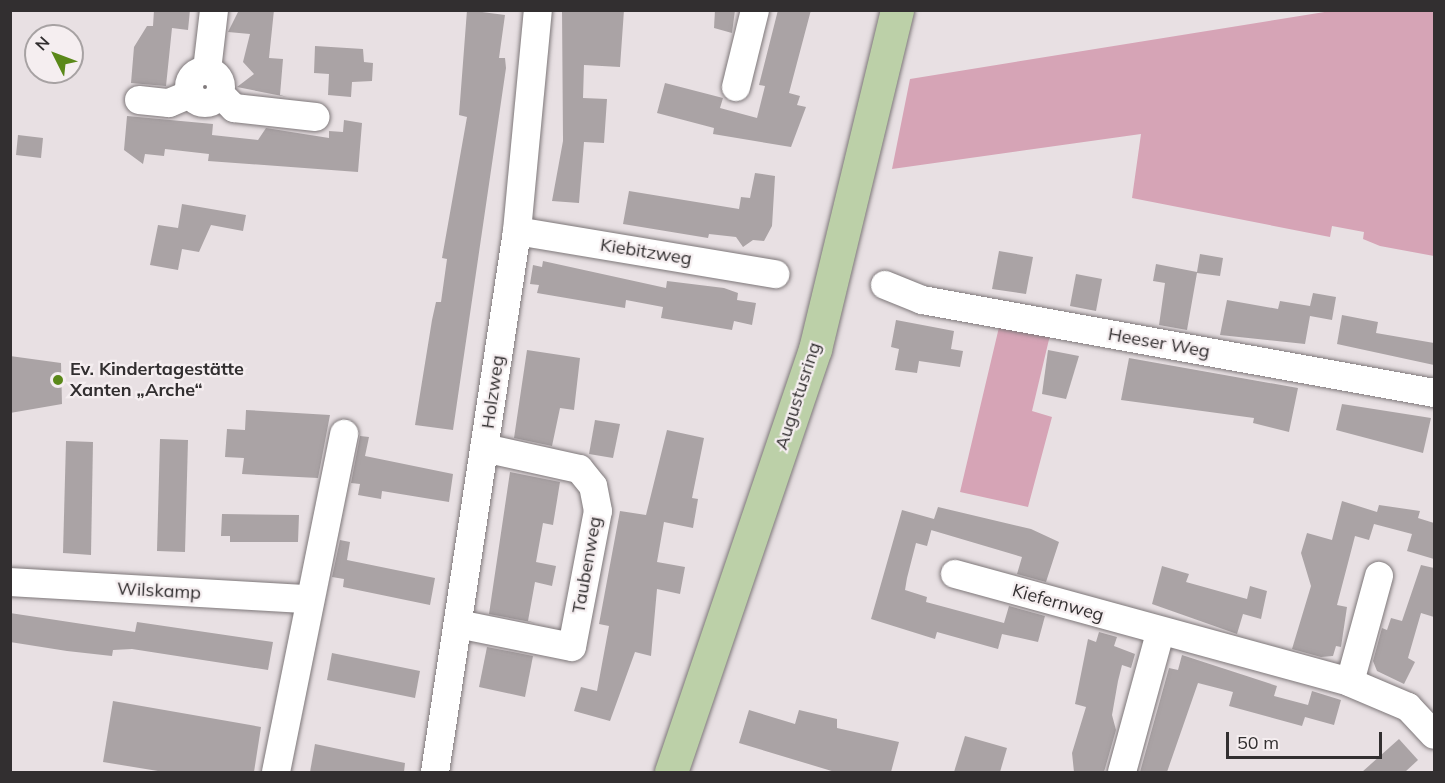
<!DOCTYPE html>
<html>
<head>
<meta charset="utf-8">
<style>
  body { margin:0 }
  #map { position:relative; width:1445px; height:783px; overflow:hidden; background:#e8e0e3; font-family:Mulish,sans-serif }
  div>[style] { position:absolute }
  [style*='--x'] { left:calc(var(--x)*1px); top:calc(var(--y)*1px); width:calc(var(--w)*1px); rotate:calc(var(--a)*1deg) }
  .green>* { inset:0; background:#d6a4b6 }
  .building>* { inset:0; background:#aaa3a5 }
  .roads { filter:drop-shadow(0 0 2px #7d7779) drop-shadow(0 0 2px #7d7779) }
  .minor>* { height:28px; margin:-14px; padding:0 14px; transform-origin:14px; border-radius:14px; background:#fff }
  .minor>.ring { margin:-14px; padding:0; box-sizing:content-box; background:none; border:28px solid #fff; border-radius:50% }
  .major>* { height:33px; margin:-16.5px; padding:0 16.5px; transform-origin:16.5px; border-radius:16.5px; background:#bcd0a8 }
  .dots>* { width:16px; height:16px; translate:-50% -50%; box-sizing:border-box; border:3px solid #f5eef0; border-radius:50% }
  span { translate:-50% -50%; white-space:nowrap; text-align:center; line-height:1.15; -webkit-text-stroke:4.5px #f5eef0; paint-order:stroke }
  .street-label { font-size:18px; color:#322f30 }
  .poi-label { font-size:18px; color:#322f30; font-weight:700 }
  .left { translate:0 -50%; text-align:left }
  .frame { position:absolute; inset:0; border:12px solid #322f30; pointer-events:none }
  .north { position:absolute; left:24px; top:24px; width:60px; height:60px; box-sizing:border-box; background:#f5eef0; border:2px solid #a7a2a3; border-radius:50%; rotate:312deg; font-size:16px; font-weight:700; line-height:24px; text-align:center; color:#322f30 }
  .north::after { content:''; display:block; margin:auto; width:21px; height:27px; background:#5a8819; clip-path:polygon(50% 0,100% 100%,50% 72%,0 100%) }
  .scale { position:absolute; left:1226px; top:732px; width:156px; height:27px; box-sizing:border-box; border:3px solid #322f30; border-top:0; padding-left:8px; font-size:18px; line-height:21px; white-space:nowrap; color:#322f30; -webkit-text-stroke:4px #f5eef0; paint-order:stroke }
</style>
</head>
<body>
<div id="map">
  <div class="green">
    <i style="clip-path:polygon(1337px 10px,1434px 11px,1434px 256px,1380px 246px,1363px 239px,1364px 232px,1332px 226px,1330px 237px,1132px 198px,1141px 134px,892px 169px,910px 79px)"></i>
    <i style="clip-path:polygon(1000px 323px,1051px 331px,1032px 411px,1052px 417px,1028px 507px,960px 492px)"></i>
  </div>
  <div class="building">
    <i style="clip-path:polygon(154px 10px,190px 10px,188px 30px,172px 28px,166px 86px,131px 83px,134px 47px,147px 26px,153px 26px)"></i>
    <i style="clip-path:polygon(239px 10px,274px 10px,269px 58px,283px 59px,280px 95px,287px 97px,237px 87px,254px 74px,243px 62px,250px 34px,228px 32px)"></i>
    <i style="clip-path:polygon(467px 10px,505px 15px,499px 58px,505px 58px,506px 68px,453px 430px,415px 425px,432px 320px,436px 302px,441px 302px,447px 259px,442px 258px,467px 117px,459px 115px)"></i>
    <i style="clip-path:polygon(562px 10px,624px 10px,620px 67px,584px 65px,583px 98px,607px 99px,604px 143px,584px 142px,579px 203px,552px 201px,563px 141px)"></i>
    <i style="clip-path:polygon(715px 10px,735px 10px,732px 33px,714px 28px)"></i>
    <i style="clip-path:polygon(778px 10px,811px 10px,789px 93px,800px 96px,797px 105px,806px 107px,791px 147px,713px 134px,714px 128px,657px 113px,665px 83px,723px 98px,720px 108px,757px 118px,765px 86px,759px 85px)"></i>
    <i style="clip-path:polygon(315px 46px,363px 49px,364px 62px,373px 63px,372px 81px,352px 82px,351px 97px,328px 95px,329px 74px,314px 73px)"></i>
    <i style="clip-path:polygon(127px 116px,213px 124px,212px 135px,258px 140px,266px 128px,329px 138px,329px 131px,343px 132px,344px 120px,362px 123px,358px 172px,208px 161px,209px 154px,165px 149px,164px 156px,145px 154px,143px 164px,124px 150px)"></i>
    <i style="clip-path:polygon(18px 135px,43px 138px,41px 158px,16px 155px)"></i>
    <i style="clip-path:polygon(755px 173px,775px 176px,772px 226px,764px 241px,753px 240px,743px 247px,736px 237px,709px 234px,708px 238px,623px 224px,629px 191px,739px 209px,741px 197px,750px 198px)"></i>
    <i style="clip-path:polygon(182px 204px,246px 215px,243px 231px,211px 225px,199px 252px,182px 249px,178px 270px,150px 265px,158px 225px,178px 228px)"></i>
    <i style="clip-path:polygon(999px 251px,1033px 257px,1026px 294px,992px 289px)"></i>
    <i style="clip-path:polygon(1200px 254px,1223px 258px,1220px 276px,1197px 273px,1187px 330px,1159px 325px,1165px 283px,1153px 281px,1156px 264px,1197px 272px)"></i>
    <i style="clip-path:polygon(543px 261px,666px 288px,667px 281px,724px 288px,738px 293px,737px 300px,756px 303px,752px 325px,734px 321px,732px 330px,661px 318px,663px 307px,626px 300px,625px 308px,537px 293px,539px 285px,530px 284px,533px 265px,542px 267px)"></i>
    <i style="clip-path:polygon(1076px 274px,1102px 279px,1096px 311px,1070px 306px)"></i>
    <i style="clip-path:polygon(1313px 293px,1336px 297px,1332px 320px,1310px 316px,1305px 344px,1220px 335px,1227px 300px,1278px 309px,1280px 301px,1310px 306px)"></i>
    <i style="clip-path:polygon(1342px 315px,1378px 322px,1376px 333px,1434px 343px,1434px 365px,1337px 344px)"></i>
    <i style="clip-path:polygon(896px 320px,954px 331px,951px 349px,963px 351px,960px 367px,919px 361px,917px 373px,895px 370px,899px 349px,891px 347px)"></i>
    <i style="clip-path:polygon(527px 350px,580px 358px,574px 410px,560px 408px,552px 446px,514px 438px)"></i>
    <i style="clip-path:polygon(1048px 350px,1079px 356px,1066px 399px,1042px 394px)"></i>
    <i style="clip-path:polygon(10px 356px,61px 363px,62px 404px,10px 413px)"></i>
    <i style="clip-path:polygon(1129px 358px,1298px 388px,1289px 432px,1253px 423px,1254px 418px,1121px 400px)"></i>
    <i style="clip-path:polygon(1342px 404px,1431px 418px,1423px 453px,1336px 430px)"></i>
    <i style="clip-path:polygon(246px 410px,330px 415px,318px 478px,242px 474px,244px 458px,225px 457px,227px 429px,245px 430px)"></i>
    <i style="clip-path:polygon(595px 420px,620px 424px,613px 458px,589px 454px)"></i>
    <i style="clip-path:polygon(667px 430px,704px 438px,692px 498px,698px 499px,693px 528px,664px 522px,657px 562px,685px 567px,680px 594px,657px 589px,651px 656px,635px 652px,610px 721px,574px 711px,581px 687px,597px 691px,609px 626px,599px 624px,620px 511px,646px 515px)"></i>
    <i style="clip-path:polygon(360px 436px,369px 437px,365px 456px,453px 474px,449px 502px,382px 491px,381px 499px,358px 495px,360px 484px,351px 483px)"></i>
    <i style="clip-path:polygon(160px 439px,188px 440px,185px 552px,157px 551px)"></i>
    <i style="clip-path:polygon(66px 441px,93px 442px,91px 555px,63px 553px)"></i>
    <i style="clip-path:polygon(510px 472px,560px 482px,553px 525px,543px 523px,536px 562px,556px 566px,552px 586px,535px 582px,528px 621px,536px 623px,489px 614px)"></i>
    <i style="clip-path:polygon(1342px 501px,1377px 512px,1379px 505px,1420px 511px,1418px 518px,1434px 523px,1434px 559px,1407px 551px,1412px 534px,1374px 524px,1369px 540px,1355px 536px,1337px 605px,1347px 607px,1341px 647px,1336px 646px,1333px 656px,1321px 657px,1292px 649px,1311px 586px,1301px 553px,1307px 533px,1332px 540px)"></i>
    <i style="clip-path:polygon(938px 507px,1031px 529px,1059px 542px,1046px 582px,1017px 574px,1022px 557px,931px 530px,933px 524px,927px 546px,916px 543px,907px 578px,905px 590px,927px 597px,926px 602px,1004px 623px,1009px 606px,1045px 616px,1038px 642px,1002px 634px,998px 649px,937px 632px,935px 639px,871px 619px,902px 510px,934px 519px)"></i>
    <i style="clip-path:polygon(222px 514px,299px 515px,298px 542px,230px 542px,230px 536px,221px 536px)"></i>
    <i style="clip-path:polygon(340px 540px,350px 542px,347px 560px,435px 578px,430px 605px,343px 587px,344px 579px,332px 577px)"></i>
    <i style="clip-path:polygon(1421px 565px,1434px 568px,1434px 617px,1421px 613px,1408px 658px,1415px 662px,1404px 684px,1377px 671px,1373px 661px,1382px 628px,1387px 630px,1391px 618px,1402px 621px)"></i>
    <i style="clip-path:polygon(1162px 566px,1189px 574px,1186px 582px,1247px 599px,1250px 586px,1267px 591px,1261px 619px,1243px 614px,1237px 634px,1152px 604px)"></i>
    <i style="clip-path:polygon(10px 613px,135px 632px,137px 622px,273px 642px,268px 670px,132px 649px,113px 650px,112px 656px,67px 651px,10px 642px)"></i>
    <i style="clip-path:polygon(1099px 632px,1117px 637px,1114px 646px,1135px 654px,1131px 668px,1122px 665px,1118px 681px,1112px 715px,1116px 730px,1104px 772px,1074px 772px,1072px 753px,1086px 707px,1075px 704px,1088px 639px,1096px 642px)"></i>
    <i style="clip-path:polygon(487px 647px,533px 656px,525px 697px,479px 687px)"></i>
    <i style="clip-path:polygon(332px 653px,420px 671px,415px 698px,327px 680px)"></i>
    <i style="clip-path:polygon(1182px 655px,1277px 686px,1274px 696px,1308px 705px,1312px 691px,1341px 700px,1334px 725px,1305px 717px,1302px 726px,1229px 706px,1233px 692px,1198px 683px,1167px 772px,1140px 772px,1169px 668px,1178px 670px)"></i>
    <i style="clip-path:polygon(113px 701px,261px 727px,254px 772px,164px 772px,103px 762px)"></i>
    <i style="clip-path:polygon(749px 710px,795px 724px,799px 710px,837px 719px,837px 728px,899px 742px,891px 772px,835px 772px,739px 743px)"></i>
    <i style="clip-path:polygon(965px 736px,1007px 748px,1000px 772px,954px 772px)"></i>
    <i style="clip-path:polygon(1399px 739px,1418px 760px,1405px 772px,1362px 772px)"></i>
    <i style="clip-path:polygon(315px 744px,405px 763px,404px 772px,310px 772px)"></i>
  </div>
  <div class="roads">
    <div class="minor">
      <i style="--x:207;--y:70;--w:60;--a:-83.3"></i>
      <i class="ring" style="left:189px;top:71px;width:4px;height:4px"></i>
      <i style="--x:736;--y:87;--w:79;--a:-76.1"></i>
      <i style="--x:220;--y:94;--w:20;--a:45"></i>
      <i style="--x:234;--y:108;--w:82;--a:6.3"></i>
      <i style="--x:139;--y:100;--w:30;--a:6"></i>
      <i style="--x:169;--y:103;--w:23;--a:-23"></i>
      <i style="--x:517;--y:231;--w:262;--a:9.5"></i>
      <i style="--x:885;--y:285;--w:40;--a:22"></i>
      <i style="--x:922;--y:300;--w:520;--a:10.29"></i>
      <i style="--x:955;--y:574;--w:409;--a:15.3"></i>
      <i style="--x:1349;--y:682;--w:64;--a:23"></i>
      <i style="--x:1408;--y:707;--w:38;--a:47"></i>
      <i style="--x:10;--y:582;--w:298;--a:3.3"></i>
      <i style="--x:458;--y:624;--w:116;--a:11.4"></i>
      <i style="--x:572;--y:647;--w:138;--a:-79.2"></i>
      <i style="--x:598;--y:511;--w:25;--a:-101"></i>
      <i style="--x:593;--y:486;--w:22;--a:-129"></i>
      <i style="--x:579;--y:469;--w:97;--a:-167.5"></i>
      <i style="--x:1350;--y:682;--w:110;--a:-74.7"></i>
      <i style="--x:276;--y:772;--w:345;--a:-78.6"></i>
      <i style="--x:435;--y:772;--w:547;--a:-81.38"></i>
      <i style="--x:517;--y:231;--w:222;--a:-84.6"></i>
      <i style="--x:1122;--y:772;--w:144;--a:-74.7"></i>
    </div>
    <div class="major">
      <i style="--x:671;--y:772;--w:447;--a:-71.2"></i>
      <i style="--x:815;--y:349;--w:349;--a:-76.4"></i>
    </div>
  </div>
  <div class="dots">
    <i style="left:58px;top:380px;background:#5a8819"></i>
  </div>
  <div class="street-label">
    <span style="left:646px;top:252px;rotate:9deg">Kiebitzweg</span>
    <span style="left:1159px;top:343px;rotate:10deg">Heeser Weg</span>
    <span style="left:493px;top:392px;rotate:-82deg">Holzweg</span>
    <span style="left:798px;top:396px;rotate:-72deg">Augustusring</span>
    <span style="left:587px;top:565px;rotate:-80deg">Taubenweg</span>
    <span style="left:159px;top:591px;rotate:3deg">Wilskamp</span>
    <span style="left:1058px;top:603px;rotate:16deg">Kiefernweg</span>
  </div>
  <div class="poi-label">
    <span class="left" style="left:70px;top:380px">Ev. Kindertagestätte<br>Xanten „Arche“</span>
  </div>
  <div class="frame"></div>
  <div class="north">N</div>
  <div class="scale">50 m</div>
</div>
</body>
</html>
